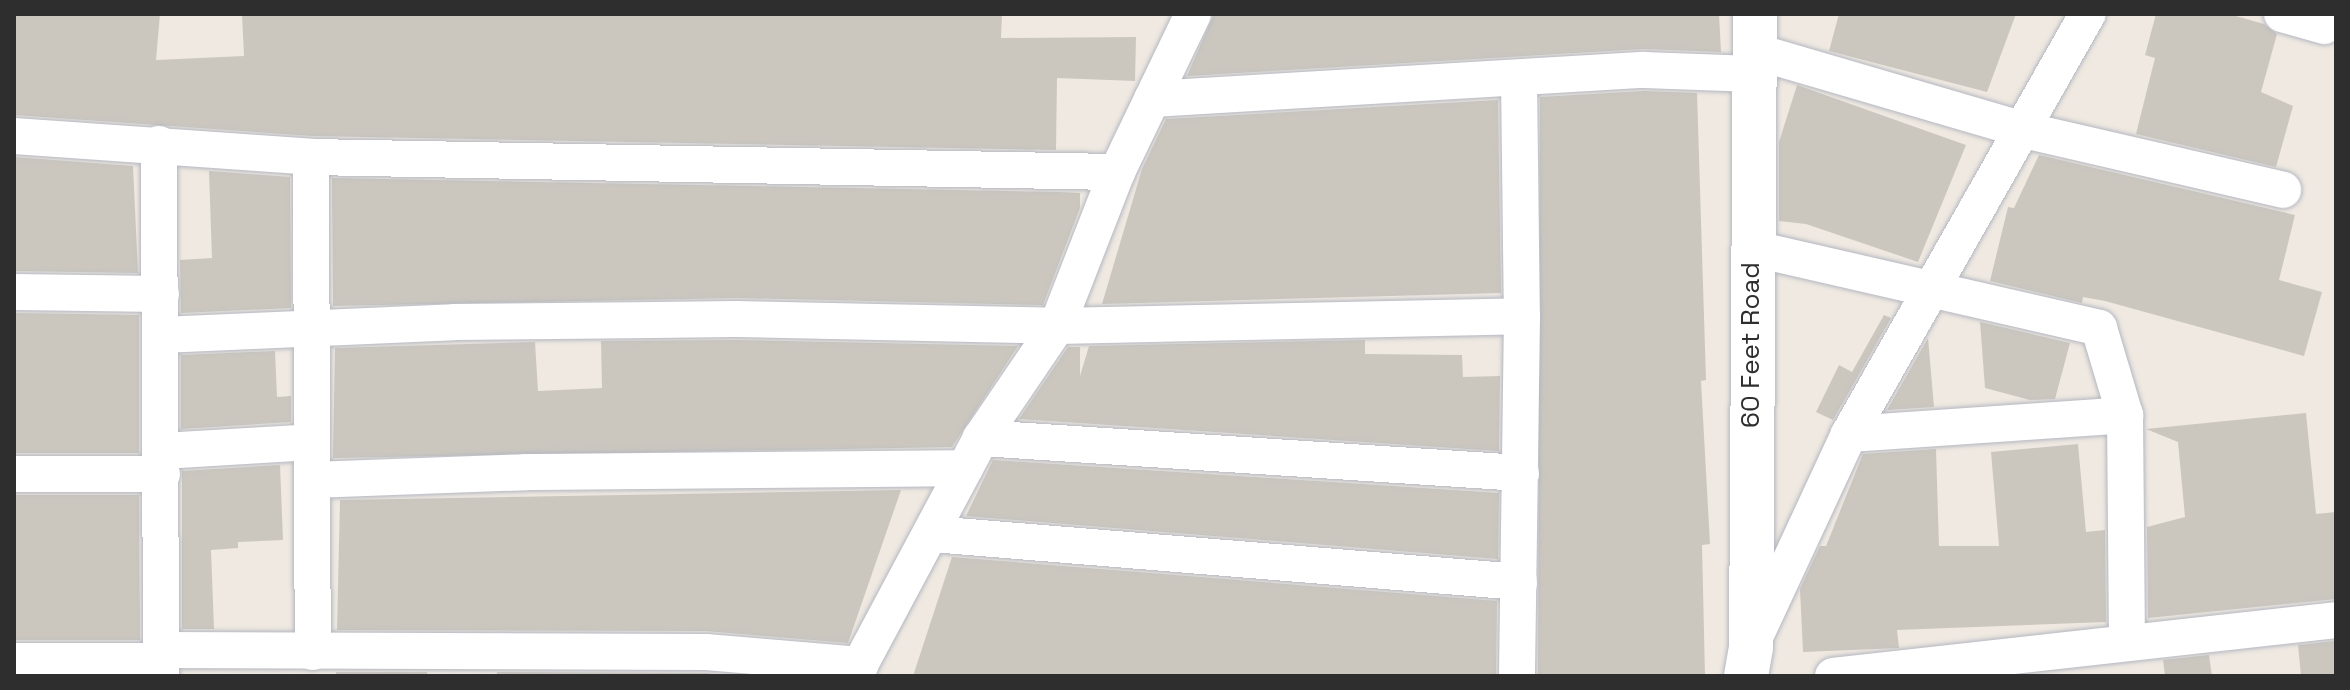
<!DOCTYPE html>
<html>
<head>
<meta charset="utf-8">
<style>
  body { margin:0 }
  #map { position:relative; width:2350px; height:690px; overflow:hidden; background:#efe9e1; font-family:"Space Grotesk",sans-serif }
  div>[style] { position:absolute }
  [style*='--x'] { left:calc(var(--x)*1px); top:calc(var(--y)*1px); width:calc(var(--w)*1px); rotate:calc(var(--a)*1deg) }
  .building>* { inset:0; background:#cbc7bf }
  .roads { filter:drop-shadow(0 0 2px #b4b7c1) drop-shadow(0 0 2px #b4b7c1) }
  .street>* { height:36px; margin:-18px; padding:0 18px; transform-origin:18px; border-radius:18px; background:#fff }
  .secondary>* { height:44px; margin:-22px; padding:0 22px; transform-origin:22px; border-radius:22px; background:#fff }
  span { translate:-50% -50%; white-space:nowrap; text-align:center; line-height:1.15; -webkit-text-stroke:6px #fff; paint-order:stroke }
  .street-label { font-size:26px; color:#2e2e2e }
  .frame { position:absolute; inset:0; border:16px solid #2e2e2e; pointer-events:none }
</style>
</head>
<body>
<div id="map">
  <div class="building">
    <i style="clip-path:polygon(16px 14px,160px 14px,156px 60px,244px 56px,242px 14px,1002px 14px,1001px 38px,1136px 37px,1135px 81px,1057px 78px,1056px 150px,312px 136px,14px 115px)"></i>
    <i style="clip-path:polygon(1214px 14px,1719px 14px,1721px 52px,1643px 49px,1187px 76px)"></i>
    <i style="clip-path:polygon(1839px 14px,2016px 14px,1987px 92px,1829px 51px)"></i>
    <i style="clip-path:polygon(2156px 14px,2229px 14px,2264px 24px,2277px 34px,2261px 92px,2293px 106px,2276px 167px,2136px 134px,2155px 58px,2145px 55px)"></i>
    <i style="clip-path:polygon(1797px 85px,1966px 145px,1918px 262px,1806px 224px,1779px 221px,1779px 142px)"></i>
    <i style="clip-path:polygon(1644px 91px,1697px 93px,1706px 380px,1701px 381px,1710px 544px,1702px 545px,1705px 676px,1538px 676px,1540px 97px)"></i>
    <i style="clip-path:polygon(1498px 100px,1501px 293px,1102px 304px,1142px 169px,1166px 119px)"></i>
    <i style="clip-path:polygon(2039px 155px,2295px 215px,2279px 280px,2322px 292px,2304px 356px,2105px 301px,2083px 297px,2082px 303px,1990px 281px,2008px 207px,2014px 208px)"></i>
    <i style="clip-path:polygon(14px 157px,133px 166px,138px 273px,14px 271px)"></i>
    <i style="clip-path:polygon(209px 171px,290px 177px,291px 308px,181px 313px,180px 260px,212px 258px)"></i>
    <i style="clip-path:polygon(332px 178px,1059px 192px,1080px 193px,1080px 208px,1043px 305px,736px 298px,333px 306px)"></i>
    <i style="clip-path:polygon(14px 313px,139px 315px,139px 453px,14px 453px)"></i>
    <i style="clip-path:polygon(1884px 315px,1891px 318px,1833px 420px,1816px 412px,1839px 365px,1852px 372px)"></i>
    <i style="clip-path:polygon(1980px 322px,2070px 343px,2055px 399px,2030px 400px,1985px 388px)"></i>
    <i style="clip-path:polygon(1928px 338px,1934px 407px,1887px 410px)"></i>
    <i style="clip-path:polygon(736px 340px,1018px 346px,952px 447px,333px 458px,335px 348px,535px 342px,538px 391px,602px 388px,601px 341px)"></i>
    <i style="clip-path:polygon(1365px 340px,1365px 354px,1462px 355px,1463px 377px,1500px 376px,1499px 451px,1019px 419px,1068px 347px,1080px 347px,1080px 376px,1089px 346px)"></i>
    <i style="clip-path:polygon(275px 351px,277px 397px,291px 396px,291px 422px,181px 429px,181px 355px)"></i>
    <i style="clip-path:polygon(2306px 413px,2316px 514px,2336px 512px,2336px 599px,2148px 618px,2147px 527px,2185px 517px,2178px 442px,2146px 429px)"></i>
    <i style="clip-path:polygon(2078px 444px,2086px 532px,2105px 530px,2106px 622px,1897px 630px,1899px 648px,1803px 652px,1800px 589px,1820px 546px,1826px 546px,1863px 454px,1936px 449px,1939px 546px,1999px 546px,1991px 452px)"></i>
    <i style="clip-path:polygon(993px 460px,1499px 493px,1498px 559px,966px 516px)"></i>
    <i style="clip-path:polygon(280px 465px,283px 540px,238px 542px,238px 548px,211px 550px,214px 629px,182px 629px,182px 471px)"></i>
    <i style="clip-path:polygon(901px 490px,848px 643px,706px 631px,337px 630px,340px 500px)"></i>
    <i style="clip-path:polygon(14px 495px,139px 495px,140px 640px,14px 640px)"></i>
    <i style="clip-path:polygon(952px 557px,1497px 601px,1496px 676px,913px 676px)"></i>
    <i style="clip-path:polygon(2336px 641px,2336px 676px,2301px 676px,2298px 645px)"></i>
    <i style="clip-path:polygon(2209px 655px,2212px 676px,2165px 676px,2163px 660px)"></i>
    <i style="clip-path:polygon(336px 672px,427px 672px,427px 676px,336px 676px)"></i>
    <i style="clip-path:polygon(497px 672px,705px 673px,741px 676px,497px 676px)"></i>
  </div>
  <div class="roads">
    <div class="street">
      <i style="--x:2282;--y:14;--w:44;--a:15.9"></i>
      <i style="--x:1754;--y:51;--w:281;--a:16.3"></i>
      <i style="--x:2024;--y:130;--w:266;--a:13"></i>
      <i style="--x:1519;--y:79;--w:237;--a:89.3"></i>
      <i style="--x:1152;--y:99;--w:493;--a:-3.4"></i>
      <i style="--x:1644;--y:70;--w:110;--a:2.1"></i>
      <i style="--x:14;--y:136;--w:298;--a:4"></i>
      <i style="--x:311;--y:157;--w:806;--a:1.07"></i>
      <i style="--x:159;--y:144;--w:532;--a:89.78"></i>
      <i style="--x:311;--y:157;--w:495;--a:89.8"></i>
      <i style="--x:1751;--y:248;--w:357;--a:12.9"></i>
      <i style="--x:2099;--y:328;--w:91;--a:73.4"></i>
      <i style="--x:2125;--y:415;--w:228;--a:89.5"></i>
      <i style="--x:14;--y:292;--w:147;--a:0.8"></i>
      <i style="--x:161;--y:335;--w:293;--a:-2.5"></i>
      <i style="--x:454;--y:322;--w:282;--a:-0.6"></i>
      <i style="--x:736;--y:319;--w:321;--a:1.2"></i>
      <i style="--x:1057;--y:326;--w:465;--a:-1.2"></i>
      <i style="--x:1522;--y:316;--w:360;--a:90.8"></i>
      <i style="--x:1849;--y:434;--w:277;--a:-3.9"></i>
      <i style="--x:981;--y:438;--w:541;--a:3.71"></i>
      <i style="--x:162;--y:451;--w:150;--a:-3.4"></i>
      <i style="--x:14;--y:474;--w:148;--a:0"></i>
      <i style="--x:312;--y:480;--w:214;--a:-2.1"></i>
      <i style="--x:526;--y:472;--w:439;--a:-0.5"></i>
      <i style="--x:932;--y:534;--w:589;--a:4.67"></i>
      <i style="--x:1753;--y:641;--w:228;--a:-65.1"></i>
      <i style="--x:1849;--y:434;--w:483;--a:-60.4"></i>
      <i style="--x:163;--y:650;--w:543;--a:0.21"></i>
      <i style="--x:706;--y:652;--w:155;--a:4.8"></i>
      <i style="--x:14;--y:661;--w:148;--a:0"></i>
      <i style="--x:854;--y:676;--w:270;--a:-61.9"></i>
      <i style="--x:981;--y:438;--w:135;--a:-55.8"></i>
      <i style="--x:1057;--y:326;--w:165;--a:-68.7"></i>
      <i style="--x:1117;--y:172;--w:175;--a:-64.3"></i>
      <i style="--x:1833;--y:676;--w:506;--a:-6.35"></i>
    </div>
    <div class="secondary">
      <i style="--x:1746;--y:676;--w:29;--a:-80"></i>
      <i style="--x:1751;--y:647;--w:633;--a:-89.64"></i>
    </div>
  </div>
  <div class="street-label">
    <span style="left:1751px;top:345px;rotate:-90deg">60 Feet Road</span>
  </div>
  <div class="frame"></div>
</div>
</body>
</html>
